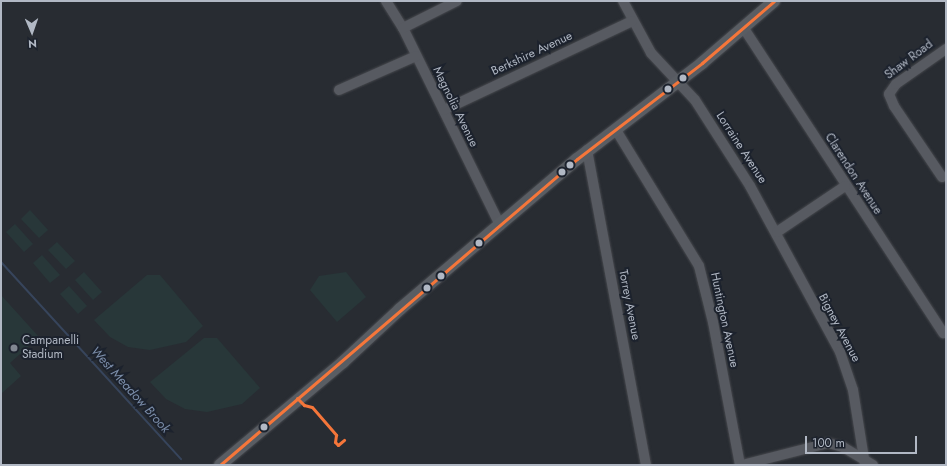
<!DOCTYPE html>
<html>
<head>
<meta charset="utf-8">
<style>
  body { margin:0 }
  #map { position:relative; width:947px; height:466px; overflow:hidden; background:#282c32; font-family:Jost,sans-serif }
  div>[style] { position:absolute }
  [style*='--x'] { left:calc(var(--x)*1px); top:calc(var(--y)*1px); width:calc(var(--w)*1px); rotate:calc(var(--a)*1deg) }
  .green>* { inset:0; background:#283739 }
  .stream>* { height:2px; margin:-1px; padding:0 1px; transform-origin:1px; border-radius:1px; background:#37455c }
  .roads { filter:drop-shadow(0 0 1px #46484d) drop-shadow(0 0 1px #46484d) }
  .minor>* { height:10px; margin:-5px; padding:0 5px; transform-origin:5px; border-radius:5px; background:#575a61 }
  .major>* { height:12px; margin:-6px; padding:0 6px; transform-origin:6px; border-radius:6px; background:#595d63 }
  .bus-1>* { height:3px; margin:-1.5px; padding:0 1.5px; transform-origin:1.5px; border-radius:1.5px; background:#f5763a }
  .dots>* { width:11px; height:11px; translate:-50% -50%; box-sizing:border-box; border:2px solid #1c222d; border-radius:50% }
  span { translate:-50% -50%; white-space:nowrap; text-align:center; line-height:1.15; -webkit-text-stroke:4px #1c222d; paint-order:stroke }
  .street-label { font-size:12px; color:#b1b8c4 }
  .poi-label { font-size:12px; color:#b1b8c4 }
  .left { translate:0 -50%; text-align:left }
  .water-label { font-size:13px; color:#7c8eaa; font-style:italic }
  .frame { position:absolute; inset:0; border:2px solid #b1b8c4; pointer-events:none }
  .north { position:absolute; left:12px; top:12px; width:40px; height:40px; -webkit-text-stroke:3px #1c222d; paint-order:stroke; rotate:178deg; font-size:11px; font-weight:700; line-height:16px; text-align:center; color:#b1b8c4 }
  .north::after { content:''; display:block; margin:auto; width:14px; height:18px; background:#b1b8c4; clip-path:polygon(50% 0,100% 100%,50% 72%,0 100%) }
  .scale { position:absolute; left:805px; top:436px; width:112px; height:18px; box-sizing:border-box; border:2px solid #b1b8c4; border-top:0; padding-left:5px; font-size:12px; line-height:14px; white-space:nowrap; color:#b1b8c4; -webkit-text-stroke:3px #1c222d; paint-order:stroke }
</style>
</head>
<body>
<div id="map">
  <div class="green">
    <i style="clip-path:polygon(30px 210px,48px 230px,39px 238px,21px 219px)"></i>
    <i style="clip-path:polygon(15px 224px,33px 244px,24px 252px,6px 232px)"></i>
    <i style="clip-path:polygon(57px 242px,75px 261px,66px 269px,48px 250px)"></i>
    <i style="clip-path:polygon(42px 255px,60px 275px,50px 283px,33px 263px)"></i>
    <i style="clip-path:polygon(84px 272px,102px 292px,93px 300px,75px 280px)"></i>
    <i style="clip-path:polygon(346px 272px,366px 297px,337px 322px,310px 290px,319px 276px)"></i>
    <i style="clip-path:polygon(147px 275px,160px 275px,203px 326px,186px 342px,150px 350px,128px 347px,110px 337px,94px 320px)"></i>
    <i style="clip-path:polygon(69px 286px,87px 306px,78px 314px,60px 294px)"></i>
    <i style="clip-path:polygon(1px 295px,39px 337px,10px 363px,21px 376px,1px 394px)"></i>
    <i style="clip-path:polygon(204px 338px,217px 338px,260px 388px,242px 404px,207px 412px,185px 409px,166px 399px,150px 382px)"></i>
  </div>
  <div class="stream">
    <i style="--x:1;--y:262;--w:267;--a:47.6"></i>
  </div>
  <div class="roads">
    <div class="minor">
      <i style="--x:386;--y:1;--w:32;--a:58"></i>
      <i style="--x:403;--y:28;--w:220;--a:63.8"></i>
      <i style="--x:623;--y:1;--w:59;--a:61.7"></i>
      <i style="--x:651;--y:53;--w:64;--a:46.9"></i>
      <i style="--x:695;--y:100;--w:102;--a:57.4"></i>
      <i style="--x:750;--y:186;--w:189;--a:61.5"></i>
      <i style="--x:840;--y:352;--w:40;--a:71.1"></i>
      <i style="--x:853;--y:390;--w:76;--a:80.9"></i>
      <i style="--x:743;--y:27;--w:366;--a:56.8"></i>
      <i style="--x:403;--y:28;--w:60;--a:-26.6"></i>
      <i style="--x:339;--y:90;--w:84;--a:-23.8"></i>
      <i style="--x:444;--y:110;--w:208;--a:-25.3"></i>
      <i style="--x:616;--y:130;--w:159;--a:58.6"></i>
      <i style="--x:699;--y:266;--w:58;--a:76"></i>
      <i style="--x:713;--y:322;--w:146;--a:79.3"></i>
      <i style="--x:587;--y:150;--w:320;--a:79.4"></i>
      <i style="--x:942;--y:177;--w:86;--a:-124.1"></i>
      <i style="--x:894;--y:106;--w:13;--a:-113"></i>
      <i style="--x:889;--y:94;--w:12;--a:-55"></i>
      <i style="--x:896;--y:84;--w:61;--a:-35"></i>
      <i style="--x:777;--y:232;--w:82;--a:-34.1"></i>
      <i style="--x:742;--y:465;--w:89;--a:-14.3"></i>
      <i style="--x:828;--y:443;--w:16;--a:15"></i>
      <i style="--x:843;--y:447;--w:35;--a:31"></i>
    </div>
    <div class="major">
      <i style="--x:220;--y:465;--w:160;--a:-39.9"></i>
      <i style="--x:343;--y:362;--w:78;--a:-42.9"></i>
      <i style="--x:400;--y:309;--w:232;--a:-40.3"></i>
      <i style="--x:577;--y:159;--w:158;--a:-37.5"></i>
      <i style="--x:702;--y:63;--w:95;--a:-40.7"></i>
    </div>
  </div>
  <div class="bus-1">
    <i style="--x:297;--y:398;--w:10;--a:45"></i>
    <i style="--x:304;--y:405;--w:8;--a:14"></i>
    <i style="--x:312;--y:407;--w:37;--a:49"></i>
    <i style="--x:336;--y:435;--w:7;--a:98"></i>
    <i style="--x:335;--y:442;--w:4;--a:45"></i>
    <i style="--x:338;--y:445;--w:8;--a:-40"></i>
    <i style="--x:220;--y:465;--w:470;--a:-40.6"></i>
    <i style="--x:577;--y:159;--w:158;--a:-37.5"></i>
    <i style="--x:702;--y:63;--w:95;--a:-40.7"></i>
  </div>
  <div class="dots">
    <i style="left:683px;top:78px;background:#b1b8c4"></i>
    <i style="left:668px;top:89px;background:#b1b8c4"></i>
    <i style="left:570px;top:165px;background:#b1b8c4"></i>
    <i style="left:562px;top:172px;background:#b1b8c4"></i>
    <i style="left:479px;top:243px;background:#b1b8c4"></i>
    <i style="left:441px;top:276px;background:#b1b8c4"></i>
    <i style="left:427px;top:288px;background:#b1b8c4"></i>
    <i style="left:14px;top:348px;background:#818791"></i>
    <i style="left:264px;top:427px;background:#b1b8c4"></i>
  </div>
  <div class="street-label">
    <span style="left:532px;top:54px;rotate:-25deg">Berkshire Avenue</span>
    <span style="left:909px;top:60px;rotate:-37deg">Shaw Road</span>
    <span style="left:455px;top:107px;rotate:64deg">Magnolia Avenue</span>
    <span style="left:741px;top:148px;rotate:57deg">Lorraine Avenue</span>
    <span style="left:853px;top:174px;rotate:57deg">Clarendon Avenue</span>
    <span style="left:629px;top:305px;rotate:79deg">Torrey Avenue</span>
    <span style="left:724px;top:320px;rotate:78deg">Huntington Avenue</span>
    <span style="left:839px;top:328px;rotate:62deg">Bigney Avenue</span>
  </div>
  <div class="poi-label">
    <span class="left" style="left:22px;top:348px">Campanelli<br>Stadium</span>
  </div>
  <div class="water-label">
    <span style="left:130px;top:390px;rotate:48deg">West Meadow Brook</span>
  </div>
  <div class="frame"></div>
  <div class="north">N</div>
  <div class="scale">100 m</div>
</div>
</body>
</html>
